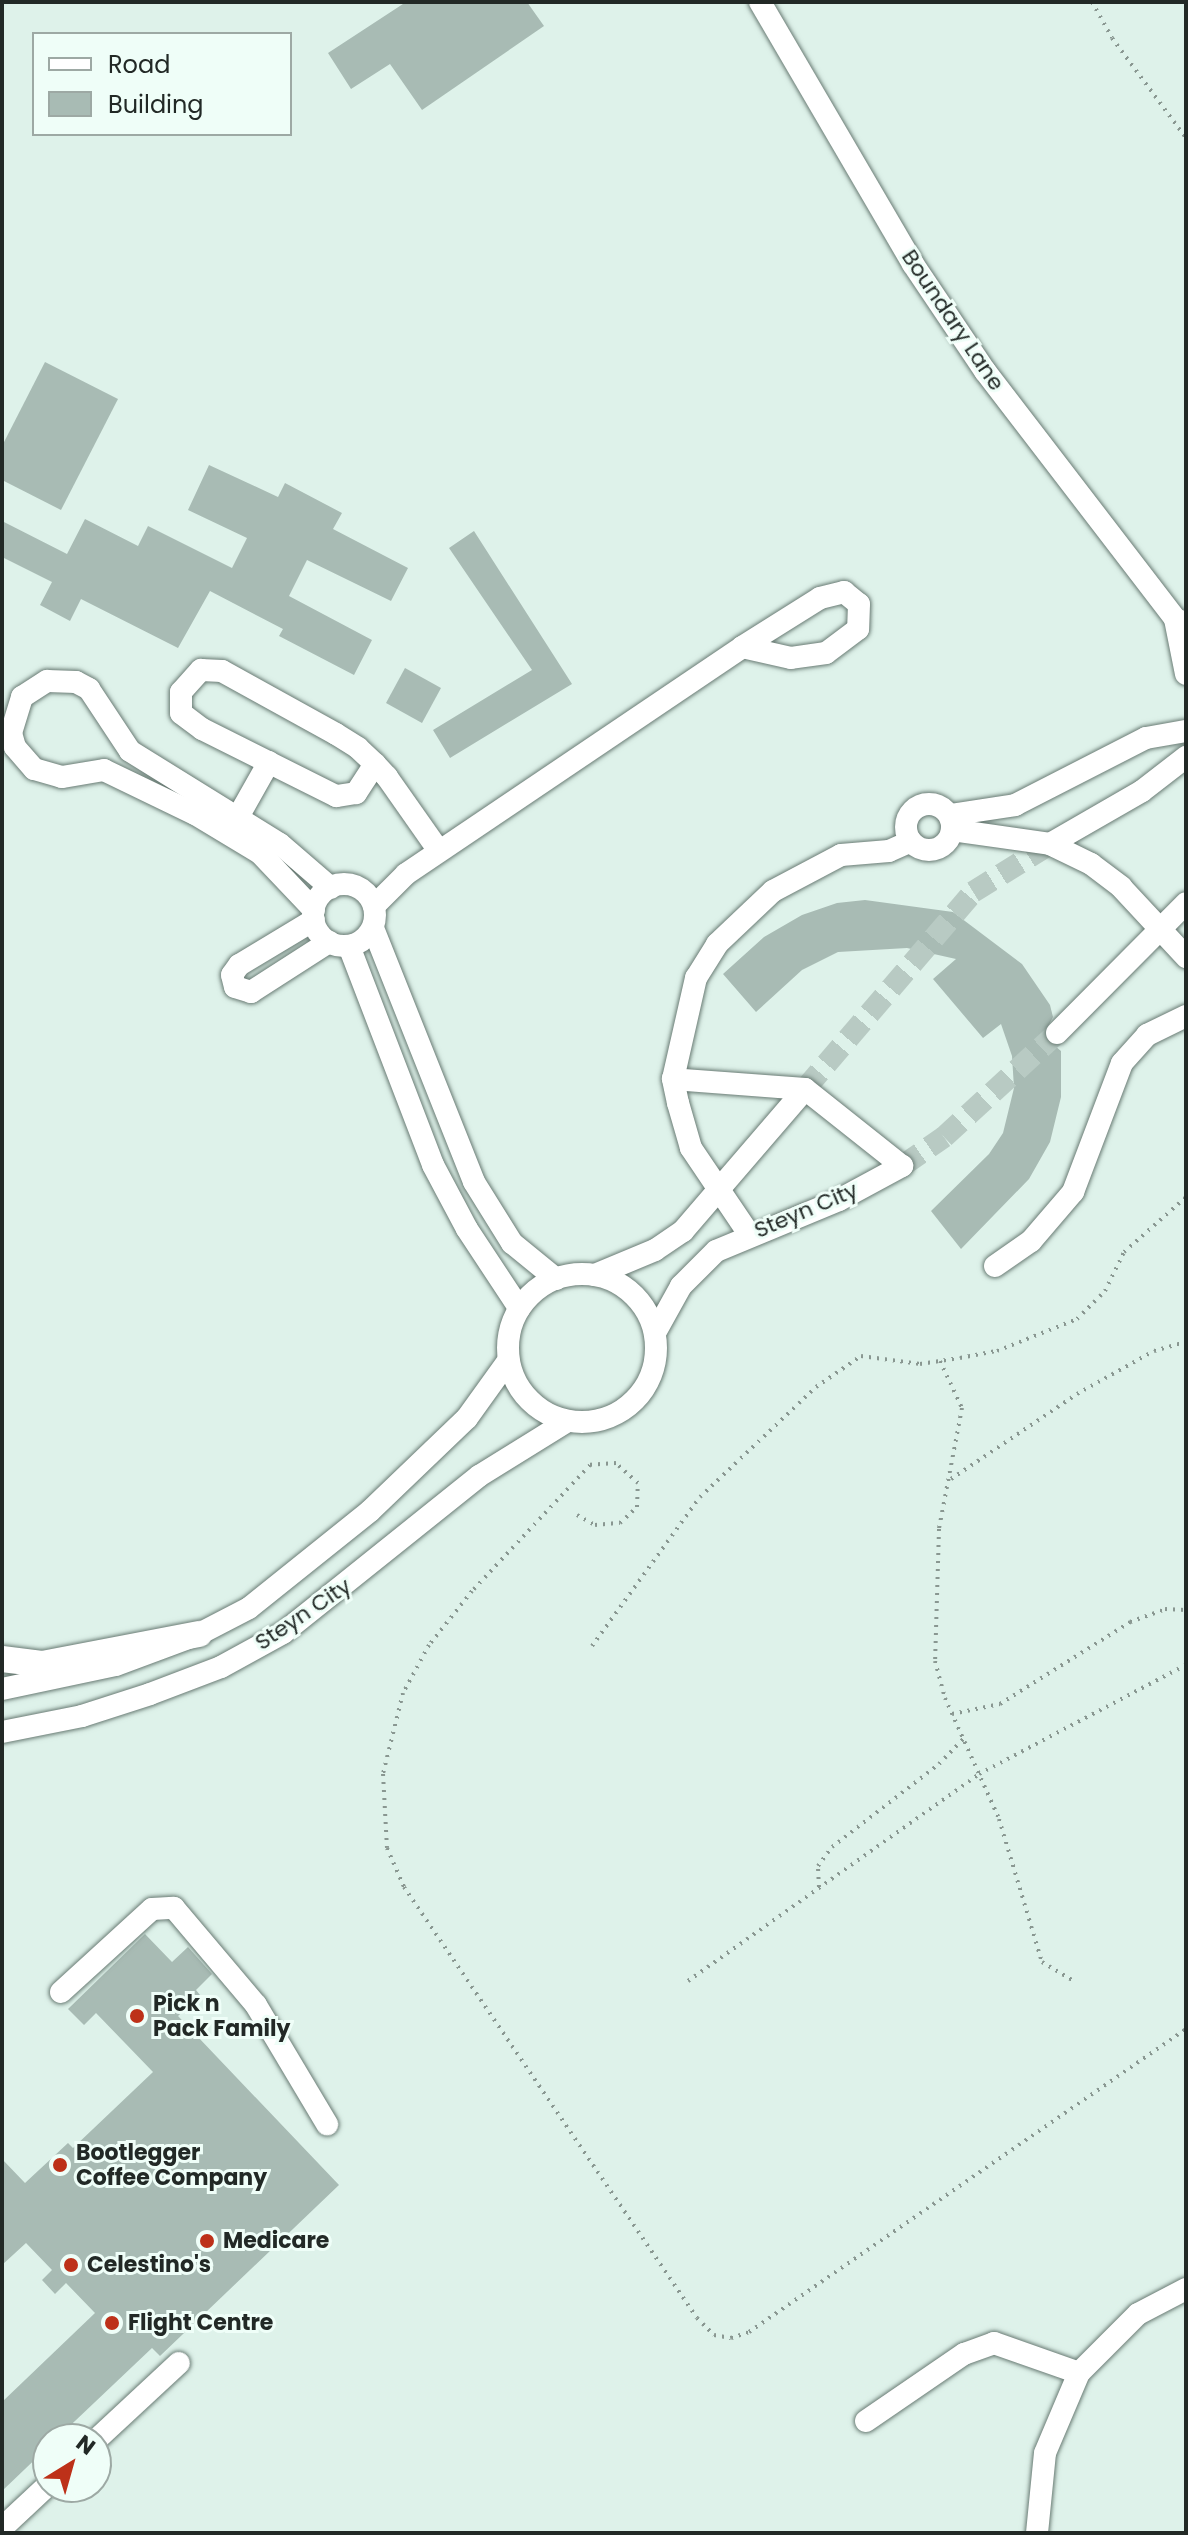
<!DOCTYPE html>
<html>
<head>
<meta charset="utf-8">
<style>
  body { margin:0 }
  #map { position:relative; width:1188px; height:2535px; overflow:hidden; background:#def2ea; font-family:Poppins,sans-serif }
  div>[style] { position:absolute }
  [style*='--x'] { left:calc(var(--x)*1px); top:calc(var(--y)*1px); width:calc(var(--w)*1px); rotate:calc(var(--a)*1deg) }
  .building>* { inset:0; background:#a8bbb4 }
  .minor-tunnel>* { height:22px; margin-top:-11px; transform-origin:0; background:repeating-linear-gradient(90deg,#b8cac3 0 22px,transparent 0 33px) }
  .path>* { height:4px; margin-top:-2px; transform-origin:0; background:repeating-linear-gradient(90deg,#899791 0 2px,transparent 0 8px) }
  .roads { filter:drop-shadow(0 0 2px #697b74) drop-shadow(0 0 2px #697b74) }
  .minor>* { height:22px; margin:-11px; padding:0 11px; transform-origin:11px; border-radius:11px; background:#fff }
  .minor>.ring { margin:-11px; padding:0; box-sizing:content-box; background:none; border:22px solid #fff; border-radius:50% }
  .major>* { height:26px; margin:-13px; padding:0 13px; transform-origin:13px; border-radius:13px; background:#fff }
  .dots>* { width:22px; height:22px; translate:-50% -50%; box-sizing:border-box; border:4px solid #effef8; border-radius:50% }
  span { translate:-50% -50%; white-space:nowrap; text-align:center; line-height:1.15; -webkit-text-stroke:6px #effef8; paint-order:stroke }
  .street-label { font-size:22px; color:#222926 }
  .poi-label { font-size:22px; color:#222926; font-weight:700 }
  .left { translate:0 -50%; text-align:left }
  .frame { position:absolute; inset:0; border:4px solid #222926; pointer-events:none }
  .legend { position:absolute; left:32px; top:32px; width:260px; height:104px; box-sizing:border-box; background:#effef8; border:2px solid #9da9a4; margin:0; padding:10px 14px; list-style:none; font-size:24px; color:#222926 }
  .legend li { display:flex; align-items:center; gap:16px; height:40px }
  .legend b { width:40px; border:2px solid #9da9a4 }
  .north { position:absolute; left:32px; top:2423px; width:80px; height:80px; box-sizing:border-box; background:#effef8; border:2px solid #9da9a4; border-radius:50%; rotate:37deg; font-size:22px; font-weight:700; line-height:32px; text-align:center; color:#222926 }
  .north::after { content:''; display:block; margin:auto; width:28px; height:36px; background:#bd3119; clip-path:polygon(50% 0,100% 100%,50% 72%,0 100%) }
</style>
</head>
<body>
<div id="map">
  <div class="building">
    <i style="clip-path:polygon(406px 2px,527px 2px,544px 26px,422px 110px,390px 64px,351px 89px,328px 53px)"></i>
    <i style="clip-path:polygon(45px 362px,118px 399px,61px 510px,2px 480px,2px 446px)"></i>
    <i style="clip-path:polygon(209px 465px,278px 497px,285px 483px,342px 513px,333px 529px,408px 568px,391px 601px,307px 560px,289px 596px,372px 640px,354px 675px,279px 636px,283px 629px,210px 591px,178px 648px,81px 599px,70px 621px,40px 605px,52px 582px,2px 557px,2px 521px,67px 554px,85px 519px,138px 546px,148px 526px,232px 568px,247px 538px,188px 510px)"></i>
    <i style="clip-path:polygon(474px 531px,572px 684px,450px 758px,433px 730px,532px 670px,449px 548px)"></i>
    <i style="clip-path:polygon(405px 668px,441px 688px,422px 723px,386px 703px)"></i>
    <i style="clip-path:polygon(865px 900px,953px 912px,1022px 964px,1050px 1005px,1053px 1017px,1043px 1036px,1061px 1051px,1061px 1097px,1050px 1142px,1029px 1179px,961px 1249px,931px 1211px,989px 1154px,1003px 1133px,1014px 1088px,1012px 1056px,1001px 1024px,983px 1038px,933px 979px,956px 959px,907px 948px,838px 952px,802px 970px,756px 1012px,723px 974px,764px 937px,802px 915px,837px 903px)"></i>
    <i style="clip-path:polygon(145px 1934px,172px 1962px,188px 1947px,212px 1974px,196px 1990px,200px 1995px,178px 2016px,339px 2185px,160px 2356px,152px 2348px,56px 2439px,48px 2439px,48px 2447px,2px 2491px,2px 2402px,95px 2313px,66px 2283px,55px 2294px,42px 2280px,52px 2270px,26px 2243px,2px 2265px,2px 2159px,25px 2183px,68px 2143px,73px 2148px,153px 2072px,96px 2013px,84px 2025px,68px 2009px)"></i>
  </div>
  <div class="minor-tunnel">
    <i style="--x:805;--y:1089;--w:259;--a:-49.5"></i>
    <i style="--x:973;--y:892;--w:91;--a:-31.9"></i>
    <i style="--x:902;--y:1166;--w:51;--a:-34.6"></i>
    <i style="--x:944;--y:1137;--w:154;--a:-42.6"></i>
  </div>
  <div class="path">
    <i style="--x:1092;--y:2;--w:41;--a:60.9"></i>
    <i style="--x:1112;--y:38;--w:124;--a:53.5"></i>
    <i style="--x:940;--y:1361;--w:52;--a:64.9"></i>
    <i style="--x:962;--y:1408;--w:123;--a:100.8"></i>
    <i style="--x:939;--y:1529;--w:132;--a:91.7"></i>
    <i style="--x:935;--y:1661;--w:38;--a:75"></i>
    <i style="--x:945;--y:1698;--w:133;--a:65.9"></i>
    <i style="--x:999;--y:1819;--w:149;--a:73.3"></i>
    <i style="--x:1042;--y:1962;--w:39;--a:31"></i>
    <i style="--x:951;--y:1479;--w:152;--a:-34"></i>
    <i style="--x:1077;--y:1394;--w:88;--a:-29.2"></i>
    <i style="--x:1154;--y:1351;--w:33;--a:-16"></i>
    <i style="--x:577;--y:1515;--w:21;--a:29"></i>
    <i style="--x:595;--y:1525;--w:25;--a:-5"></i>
    <i style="--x:620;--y:1523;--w:23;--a:-43"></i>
    <i style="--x:637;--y:1507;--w:24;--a:-88"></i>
    <i style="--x:638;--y:1483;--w:30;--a:-138"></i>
    <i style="--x:616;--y:1463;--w:26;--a:176"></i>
    <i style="--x:590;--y:1465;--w:173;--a:133.1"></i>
    <i style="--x:472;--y:1591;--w:69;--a:128.5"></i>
    <i style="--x:429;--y:1645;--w:55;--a:118.4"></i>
    <i style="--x:403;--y:1693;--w:83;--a:103.9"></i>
    <i style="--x:383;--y:1774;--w:74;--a:86.9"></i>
    <i style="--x:387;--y:1848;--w:43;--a:66.4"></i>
    <i style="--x:404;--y:1887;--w:521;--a:55.79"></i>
    <i style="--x:697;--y:2318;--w:24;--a:45"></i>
    <i style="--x:714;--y:2335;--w:17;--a:10"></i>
    <i style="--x:731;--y:2338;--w:19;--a:-18"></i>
    <i style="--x:749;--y:2332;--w:532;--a:-34.74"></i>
    <i style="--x:592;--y:1646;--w:184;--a:-54.1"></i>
    <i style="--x:700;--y:1497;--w:160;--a:-43.5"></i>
    <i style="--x:816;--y:1387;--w:55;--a:-34.6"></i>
    <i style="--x:861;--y:1356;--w:60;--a:7.7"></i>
    <i style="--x:920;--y:1364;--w:40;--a:-8.5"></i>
    <i style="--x:960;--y:1358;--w:38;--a:-11"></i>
    <i style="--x:997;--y:1351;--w:86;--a:-21.8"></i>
    <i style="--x:1077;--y:1319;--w:40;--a:-45"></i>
    <i style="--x:1105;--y:1291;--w:43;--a:-64"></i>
    <i style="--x:1124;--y:1252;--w:83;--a:-41.6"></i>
    <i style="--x:952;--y:1714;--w:49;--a:-11.8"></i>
    <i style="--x:1000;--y:1704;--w:154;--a:-32.2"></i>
    <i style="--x:1130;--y:1622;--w:37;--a:-20"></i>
    <i style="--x:1165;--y:1609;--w:21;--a:3"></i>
    <i style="--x:819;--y:1887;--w:21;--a:-93"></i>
    <i style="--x:818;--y:1866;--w:24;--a:-54"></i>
    <i style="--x:832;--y:1847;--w:135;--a:-37.8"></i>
    <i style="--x:939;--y:1764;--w:35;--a:-46"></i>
    <i style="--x:688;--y:1981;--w:357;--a:-35.4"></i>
    <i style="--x:979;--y:1774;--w:234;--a:-27.8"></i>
  </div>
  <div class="roads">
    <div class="minor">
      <i style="--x:760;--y:2;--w:303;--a:59.7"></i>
      <i style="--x:913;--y:264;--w:129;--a:56.1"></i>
      <i style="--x:985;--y:371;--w:312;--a:52.5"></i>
      <i style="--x:1175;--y:619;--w:12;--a:20"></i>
      <i style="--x:1175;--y:619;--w:56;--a:78.7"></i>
      <i style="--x:375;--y:764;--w:35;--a:123"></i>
      <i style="--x:356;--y:793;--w:20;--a:171"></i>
      <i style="--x:336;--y:796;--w:150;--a:-153.4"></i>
      <i style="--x:202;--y:729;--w:26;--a:-143"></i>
      <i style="--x:181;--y:713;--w:21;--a:-90"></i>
      <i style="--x:181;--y:692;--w:30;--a:-48"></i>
      <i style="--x:201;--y:670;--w:21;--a:3"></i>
      <i style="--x:222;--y:671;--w:130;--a:28.9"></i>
      <i style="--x:336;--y:734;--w:26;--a:32"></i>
      <i style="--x:358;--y:748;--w:23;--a:43"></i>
      <i style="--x:375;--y:764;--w:18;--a:47"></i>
      <i style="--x:387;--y:777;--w:90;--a:54.9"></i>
      <i class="ring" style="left:906px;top:804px;width:24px;height:24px"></i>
      <i style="--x:950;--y:815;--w:66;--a:-8.7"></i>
      <i style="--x:1015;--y:805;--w:147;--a:-27.1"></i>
      <i style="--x:1146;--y:738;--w:41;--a:-9.9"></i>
      <i style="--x:238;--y:817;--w:63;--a:-60.6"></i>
      <i style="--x:952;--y:830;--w:99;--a:8.1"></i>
      <i style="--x:1050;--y:844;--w:46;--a:26"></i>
      <i style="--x:1091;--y:864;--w:38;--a:37"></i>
      <i style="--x:1121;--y:887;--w:96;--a:47.1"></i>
      <i style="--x:1050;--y:844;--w:106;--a:-29.9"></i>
      <i style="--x:1142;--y:791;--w:56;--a:-37.7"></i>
      <i class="ring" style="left:313px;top:884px;width:40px;height:40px"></i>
      <i style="--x:374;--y:906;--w:45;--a:-45"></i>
      <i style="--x:406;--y:874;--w:405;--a:-34"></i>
      <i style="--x:742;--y:647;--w:92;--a:-32.1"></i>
      <i style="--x:820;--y:598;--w:25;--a:-14"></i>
      <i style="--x:844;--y:592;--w:19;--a:39"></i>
      <i style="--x:859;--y:604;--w:25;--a:92"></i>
      <i style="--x:858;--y:629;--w:40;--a:143"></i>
      <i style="--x:826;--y:653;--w:35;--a:172"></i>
      <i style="--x:791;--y:658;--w:50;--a:-167.3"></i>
      <i style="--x:314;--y:910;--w:79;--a:-133.5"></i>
      <i style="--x:260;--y:853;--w:76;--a:-149"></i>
      <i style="--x:195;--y:814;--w:101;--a:-154.2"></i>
      <i style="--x:104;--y:770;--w:43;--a:170.5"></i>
      <i style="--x:62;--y:777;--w:29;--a:-164"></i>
      <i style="--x:34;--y:769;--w:29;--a:-131"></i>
      <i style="--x:15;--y:747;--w:15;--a:-106"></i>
      <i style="--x:11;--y:733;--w:38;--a:-73"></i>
      <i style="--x:22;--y:697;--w:30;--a:-33"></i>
      <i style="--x:47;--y:681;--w:29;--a:2"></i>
      <i style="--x:76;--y:682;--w:15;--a:28"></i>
      <i style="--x:89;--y:689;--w:74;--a:56.5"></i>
      <i style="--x:130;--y:751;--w:176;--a:31.8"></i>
      <i style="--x:280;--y:844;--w:67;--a:40.8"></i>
      <i style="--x:314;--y:920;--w:87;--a:149"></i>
      <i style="--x:239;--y:965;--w:12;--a:125"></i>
      <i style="--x:232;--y:975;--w:12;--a:76"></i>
      <i style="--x:235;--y:987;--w:17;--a:17"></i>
      <i style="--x:251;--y:992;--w:93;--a:-32.7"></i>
      <i style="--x:373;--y:928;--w:273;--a:68.3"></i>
      <i style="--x:474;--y:1182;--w:72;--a:58.1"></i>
      <i style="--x:512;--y:1243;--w:57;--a:39.3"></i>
      <i style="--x:349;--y:946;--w:235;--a:69"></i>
      <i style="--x:433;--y:1165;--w:72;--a:62"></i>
      <i style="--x:467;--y:1229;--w:95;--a:56.6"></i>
      <i style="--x:1057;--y:1033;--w:183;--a:-45.2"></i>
      <i style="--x:749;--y:1234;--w:104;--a:-124"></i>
      <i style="--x:691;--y:1148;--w:47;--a:-106.1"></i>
      <i style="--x:678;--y:1103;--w:25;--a:-102"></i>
      <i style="--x:673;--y:1079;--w:104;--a:-77.2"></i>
      <i style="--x:696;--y:978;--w:40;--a:-58"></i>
      <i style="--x:717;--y:944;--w:77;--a:-43.4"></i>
      <i style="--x:773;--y:891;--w:77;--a:-27.9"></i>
      <i style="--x:841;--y:855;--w:48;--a:-4.8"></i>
      <i style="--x:889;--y:851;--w:24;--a:-24"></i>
      <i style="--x:995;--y:1266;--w:44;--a:-34.8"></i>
      <i style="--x:1031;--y:1241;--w:65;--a:-49.4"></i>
      <i style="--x:1073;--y:1192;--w:138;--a:-69.2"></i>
      <i style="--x:1122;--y:1063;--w:38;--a:-48"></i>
      <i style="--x:1147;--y:1035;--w:43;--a:-26"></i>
      <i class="ring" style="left:508px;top:1274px;width:126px;height:126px"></i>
      <i style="--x:595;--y:1275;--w:65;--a:-22.6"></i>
      <i style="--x:655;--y:1250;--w:34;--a:-34"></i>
      <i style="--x:683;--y:1231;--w:187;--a:-49.3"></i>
      <i style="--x:655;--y:1333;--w:54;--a:-61"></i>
      <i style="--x:681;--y:1286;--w:49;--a:-45"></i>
      <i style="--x:716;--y:1251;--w:133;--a:-22.5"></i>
      <i style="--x:839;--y:1200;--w:72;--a:-28.4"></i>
      <i style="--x:902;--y:1166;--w:124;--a:-141.6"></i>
      <i style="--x:805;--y:1089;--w:132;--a:-175.7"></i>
      <i style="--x:2;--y:1689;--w:116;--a:-11.9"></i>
      <i style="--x:116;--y:1665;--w:89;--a:-20.5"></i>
      <i style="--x:199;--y:1634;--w:56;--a:-27.5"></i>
      <i style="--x:249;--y:1608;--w:155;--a:-38.7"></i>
      <i style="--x:370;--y:1511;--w:134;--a:-43.8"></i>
      <i style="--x:467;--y:1418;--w:70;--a:-54.3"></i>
      <i style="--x:2;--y:1732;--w:82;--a:-11.3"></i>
      <i style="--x:82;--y:1716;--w:71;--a:-17.9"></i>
      <i style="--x:150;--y:1694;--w:76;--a:-20.8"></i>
      <i style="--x:221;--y:1667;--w:71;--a:-28.7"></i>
      <i style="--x:283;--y:1633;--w:251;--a:-38.7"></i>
      <i style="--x:479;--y:1476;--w:102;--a:-31.8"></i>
      <i style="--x:61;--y:1992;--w:123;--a:-42.4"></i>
      <i style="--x:152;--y:1909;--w:22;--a:-3"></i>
      <i style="--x:174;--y:1908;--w:127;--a:49.8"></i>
      <i style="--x:256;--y:2005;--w:139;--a:59.2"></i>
      <i style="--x:866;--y:2421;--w:119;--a:-34.4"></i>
      <i style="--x:964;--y:2354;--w:32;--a:-20"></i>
      <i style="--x:994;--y:2343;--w:90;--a:19.4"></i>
      <i style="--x:96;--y:2440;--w:113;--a:-42.9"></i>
      <i style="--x:2;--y:2528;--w:63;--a:-43.1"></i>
      <i style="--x:1037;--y:2533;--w:80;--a:-84.3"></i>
      <i style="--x:1045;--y:2453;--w:87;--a:-67"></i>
      <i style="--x:1079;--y:2373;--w:83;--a:-45"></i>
      <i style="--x:1138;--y:2314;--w:54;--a:-27.5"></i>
    </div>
    <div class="major">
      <i style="--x:2;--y:1659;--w:40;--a:7.1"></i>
      <i style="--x:42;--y:1664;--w:160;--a:-10.8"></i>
    </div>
  </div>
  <div class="dots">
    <i style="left:137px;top:2016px;background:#bd3119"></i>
    <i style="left:60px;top:2165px;background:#bd3119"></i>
    <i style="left:207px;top:2241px;background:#bd3119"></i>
    <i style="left:71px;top:2265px;background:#bd3119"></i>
    <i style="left:112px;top:2323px;background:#bd3119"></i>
  </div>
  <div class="street-label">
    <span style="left:953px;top:320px;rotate:56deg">Boundary Lane</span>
    <span style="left:806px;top:1210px;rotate:-23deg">Steyn City</span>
    <span style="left:303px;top:1614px;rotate:-34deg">Steyn City</span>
  </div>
  <div class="poi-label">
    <span class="left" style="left:153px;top:2016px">Pick n<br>Pack Family</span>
    <span class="left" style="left:76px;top:2165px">Bootlegger<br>Coffee Company</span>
    <span class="left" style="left:223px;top:2241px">Medicare</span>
    <span class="left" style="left:87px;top:2265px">Celestino's</span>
    <span class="left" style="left:128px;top:2323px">Flight Centre</span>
  </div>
  <div class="frame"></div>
  <ul class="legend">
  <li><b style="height:10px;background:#fff"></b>Road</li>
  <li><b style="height:22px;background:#a8bbb4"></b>Building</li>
  </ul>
  <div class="north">N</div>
</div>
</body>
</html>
